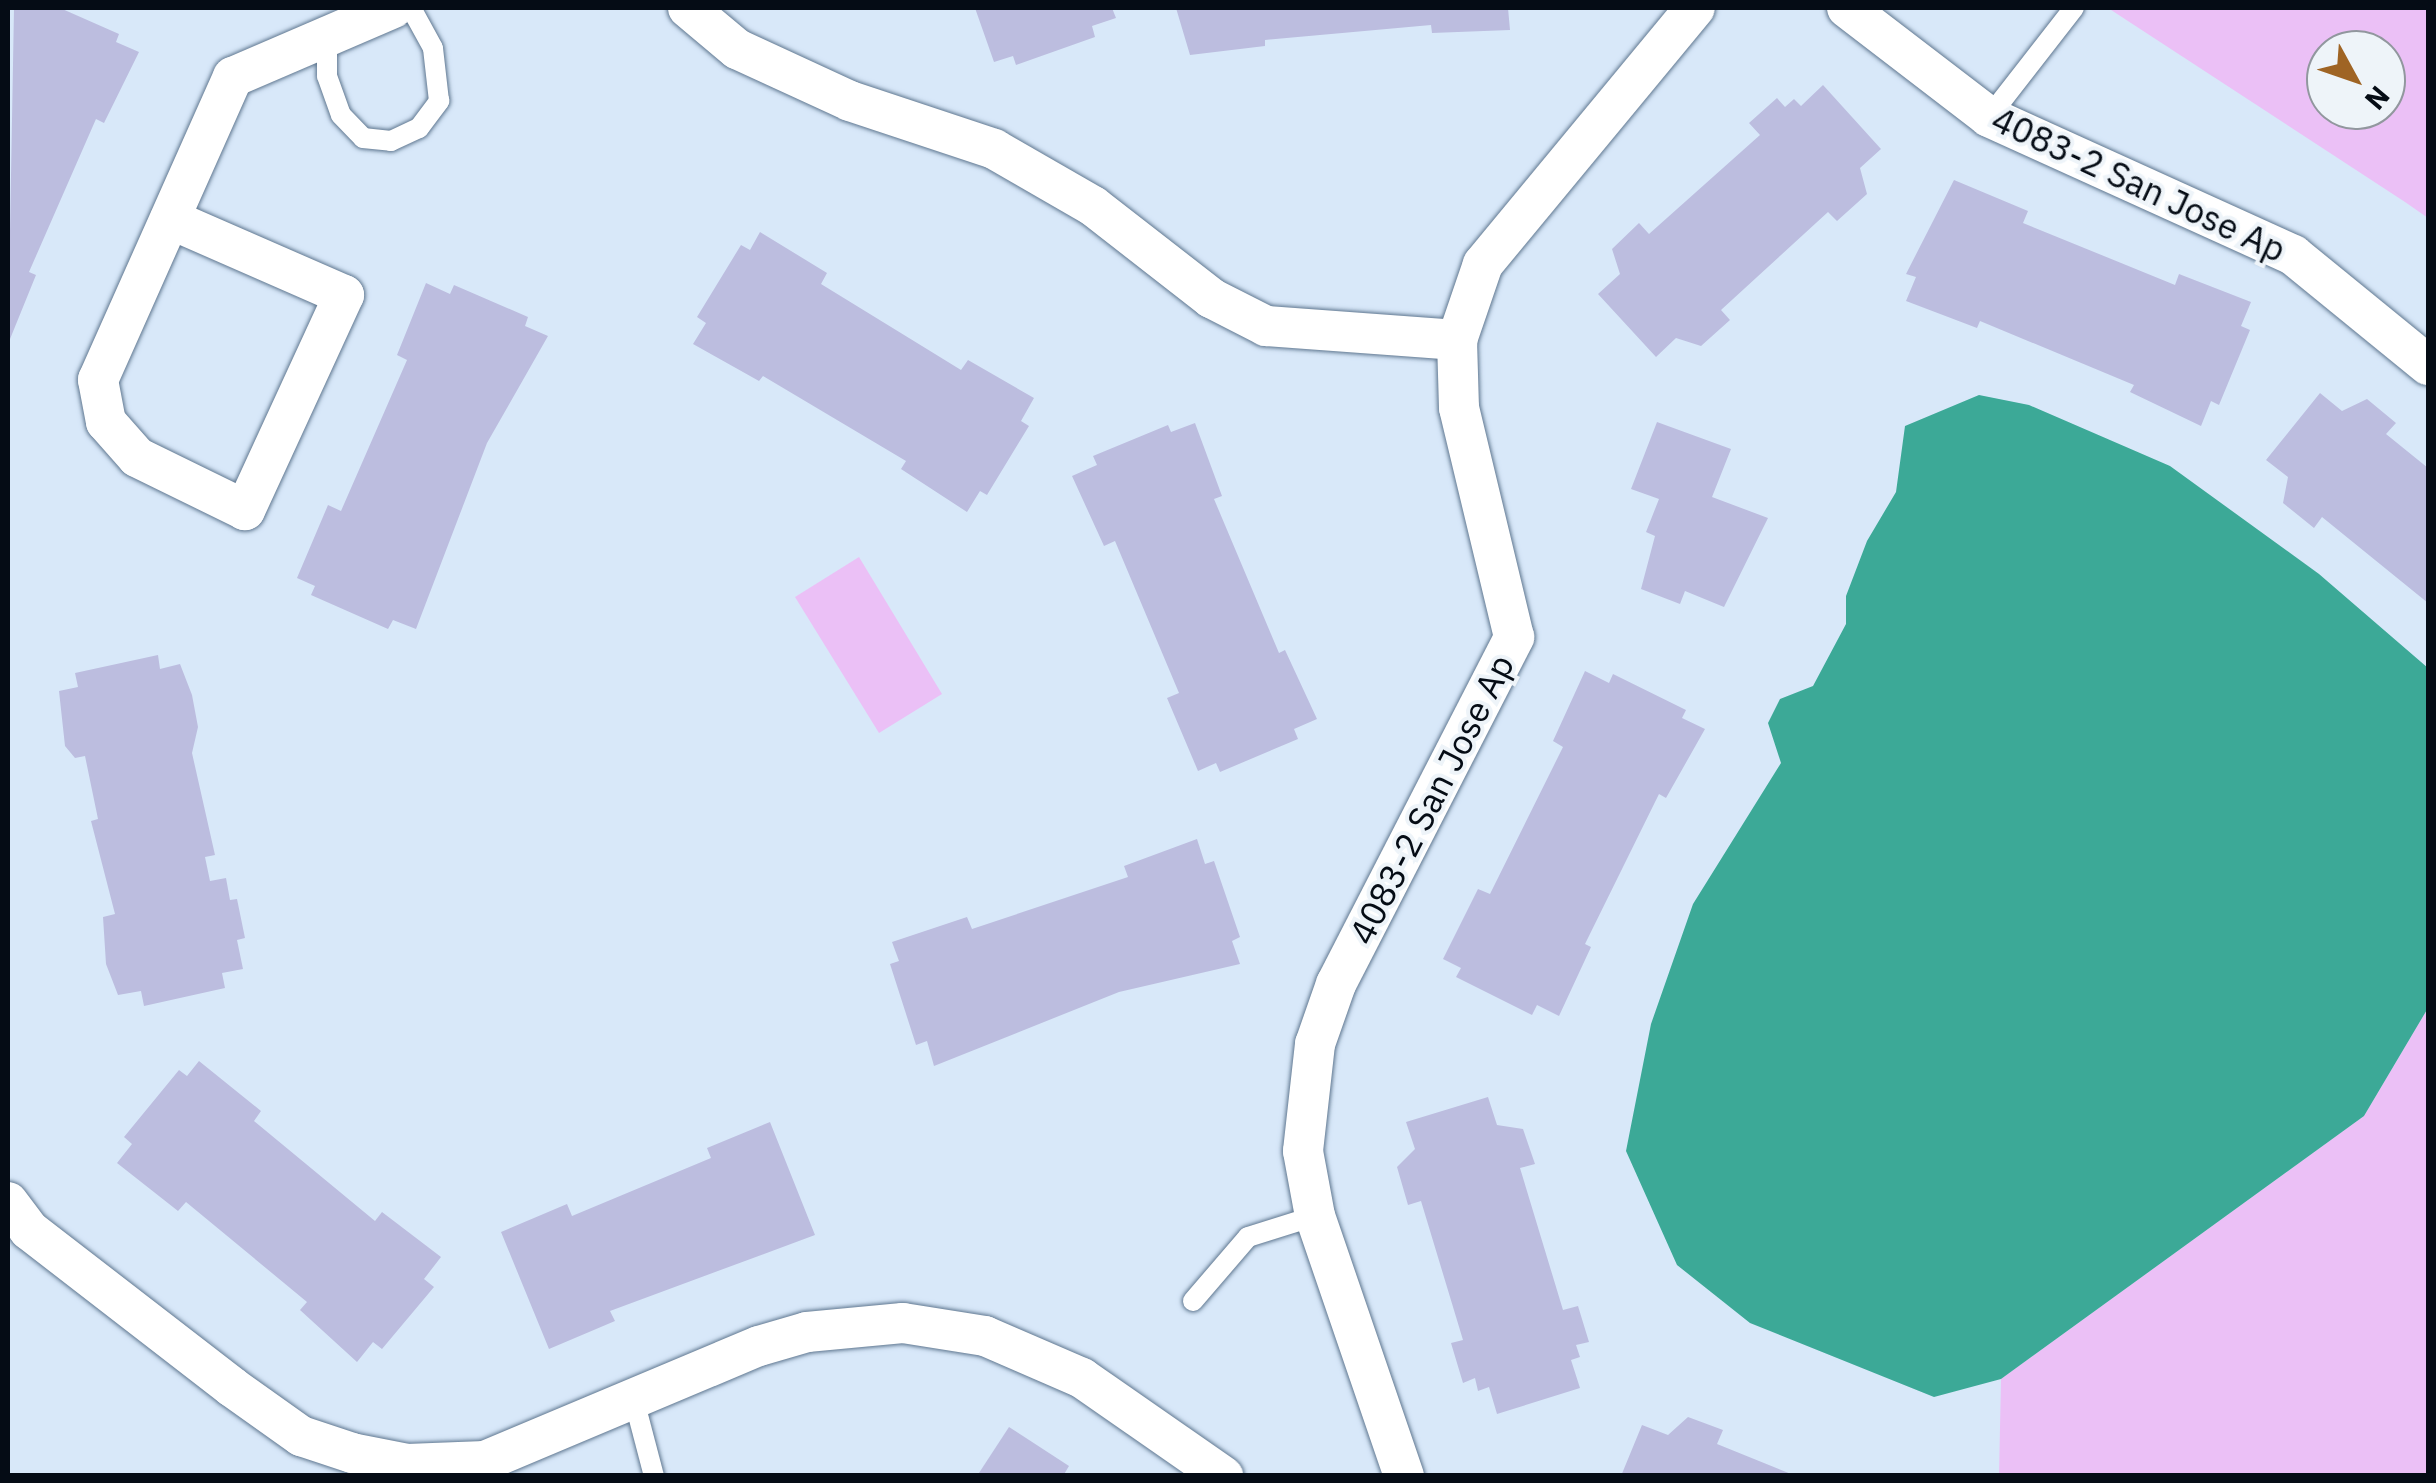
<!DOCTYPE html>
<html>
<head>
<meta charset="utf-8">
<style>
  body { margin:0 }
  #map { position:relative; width:2436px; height:1483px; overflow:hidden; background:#d8e8f9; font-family:"IBM Plex Sans",sans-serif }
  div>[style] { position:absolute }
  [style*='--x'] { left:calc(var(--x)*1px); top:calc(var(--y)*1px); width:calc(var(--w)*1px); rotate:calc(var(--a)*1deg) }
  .green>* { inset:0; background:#ebc0f6 }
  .water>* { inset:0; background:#3ca997 }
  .building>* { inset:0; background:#bcbddf }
  .roads { filter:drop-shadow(0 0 2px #5f7790) drop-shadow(0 0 2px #5f7790) }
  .service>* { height:20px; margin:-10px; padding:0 10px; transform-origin:10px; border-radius:10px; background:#fff }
  .minor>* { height:40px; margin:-20px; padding:0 20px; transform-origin:20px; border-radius:20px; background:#fff }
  span { translate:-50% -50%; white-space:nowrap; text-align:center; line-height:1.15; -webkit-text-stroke:8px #eef4f9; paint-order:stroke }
  .street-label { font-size:35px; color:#050c15 }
  .frame { position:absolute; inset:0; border:10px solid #050c15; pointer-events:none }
  .north { position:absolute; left:2306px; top:30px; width:100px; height:100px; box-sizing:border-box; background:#eef4f9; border:2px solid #91979e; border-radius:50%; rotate:130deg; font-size:28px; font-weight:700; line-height:40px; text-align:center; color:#050c15 }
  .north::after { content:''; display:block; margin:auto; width:35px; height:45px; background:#9f6424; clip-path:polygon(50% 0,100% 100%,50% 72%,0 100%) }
</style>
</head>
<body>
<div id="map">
  <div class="green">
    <i style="clip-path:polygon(evenodd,2108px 8px,2428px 8px,2428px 218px,2405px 202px,2108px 8px,2326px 50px,2386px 50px,2386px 110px,2326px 110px,2326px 50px)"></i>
    <i style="clip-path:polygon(859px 557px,942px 694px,879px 733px,795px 597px)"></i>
    <i style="clip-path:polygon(2428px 1008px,2428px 1475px,1999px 1476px,2001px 1379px,2364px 1116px)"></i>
  </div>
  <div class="water">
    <i style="clip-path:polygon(1979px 395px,2029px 405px,2170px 466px,2319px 574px,2428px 668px,2428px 1008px,2364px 1116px,2001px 1379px,1934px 1397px,1750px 1323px,1677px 1265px,1626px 1151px,1651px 1024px,1693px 904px,1781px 763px,1768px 723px,1780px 699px,1813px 686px,1846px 624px,1846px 596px,1867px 541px,1896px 492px,1905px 426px)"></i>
  </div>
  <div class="building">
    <i style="clip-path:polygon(14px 8px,60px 8px,119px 34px,116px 42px,139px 52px,104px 123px,96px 119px,29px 272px,36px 275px,8px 344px)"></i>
    <i style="clip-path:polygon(975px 8px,1112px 8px,1116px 18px,1092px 26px,1095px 37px,1016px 65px,1013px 56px,994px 62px)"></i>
    <i style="clip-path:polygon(1176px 8px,1508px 8px,1510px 30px,1432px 33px,1431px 25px,1265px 40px,1265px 46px,1190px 55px)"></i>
    <i style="clip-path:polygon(1823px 85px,1881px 149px,1860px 168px,1867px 194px,1837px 221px,1828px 212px,1721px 310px,1730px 320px,1701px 346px,1676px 338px,1656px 357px,1598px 294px,1620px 274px,1612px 249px,1639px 223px,1649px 234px,1760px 135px,1749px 123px,1777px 98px,1785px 107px,1794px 99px,1801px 106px)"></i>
    <i style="clip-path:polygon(1954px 180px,2028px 211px,2023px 223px,2175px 285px,2179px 274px,2251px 302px,2241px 326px,2250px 330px,2219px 405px,2211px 401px,2201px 426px,2130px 392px,2134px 385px,1980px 321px,1977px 328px,1906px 301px,1916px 277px,1906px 274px)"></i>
    <i style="clip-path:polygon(760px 232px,827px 273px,821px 284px,922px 346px,961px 370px,968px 360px,1034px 398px,1021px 421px,1029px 426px,987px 495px,980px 491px,967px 512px,901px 469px,906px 461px,763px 376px,759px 381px,693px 344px,706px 323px,697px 317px,741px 245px,750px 250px)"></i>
    <i style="clip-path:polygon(426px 283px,450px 294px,454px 285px,528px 317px,525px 326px,548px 336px,487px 443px,416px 629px,393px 620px,388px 629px,311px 595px,315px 586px,297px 578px,328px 505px,341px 511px,407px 360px,397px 355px)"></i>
    <i style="clip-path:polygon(2320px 393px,2342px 411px,2367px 399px,2396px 423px,2386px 434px,2428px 468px,2428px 603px,2322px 517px,2314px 528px,2283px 503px,2288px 477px,2266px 460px)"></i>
    <i style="clip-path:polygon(1657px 422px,1731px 449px,1712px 497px,1768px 518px,1724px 607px,1685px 591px,1680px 604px,1641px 589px,1655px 536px,1646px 532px,1659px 499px,1631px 489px)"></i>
    <i style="clip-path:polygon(1195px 423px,1222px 496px,1214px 499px,1279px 653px,1285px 650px,1317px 719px,1294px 729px,1298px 739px,1220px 772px,1216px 763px,1198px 771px,1167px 698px,1179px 693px,1115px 541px,1104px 546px,1072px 476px,1097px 465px,1093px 456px,1168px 425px,1171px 432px)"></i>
    <i style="clip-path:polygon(158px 655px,160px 669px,180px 664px,192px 695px,198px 727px,192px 753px,215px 855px,205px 857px,210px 881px,226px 878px,230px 900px,237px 899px,245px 938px,237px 940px,243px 969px,222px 973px,225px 988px,144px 1006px,141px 991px,118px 995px,106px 964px,103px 917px,115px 914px,91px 821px,98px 819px,85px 756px,75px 758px,65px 746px,59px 691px,78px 687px,75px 673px)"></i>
    <i style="clip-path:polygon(1585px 671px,1609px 683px,1613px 674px,1686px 710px,1682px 718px,1705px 729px,1666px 798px,1659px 794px,1585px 944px,1591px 947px,1559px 1016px,1537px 1005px,1532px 1015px,1456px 977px,1461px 968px,1443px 959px,1478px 889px,1490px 894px,1563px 747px,1553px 741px)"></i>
    <i style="clip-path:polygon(1197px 839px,1205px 864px,1214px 861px,1240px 937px,1232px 941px,1240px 964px,1119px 992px,934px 1066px,927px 1041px,916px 1045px,890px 964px,899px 961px,892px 942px,967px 917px,972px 929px,1128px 877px,1124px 866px)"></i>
    <i style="clip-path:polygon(199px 1061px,261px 1111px,254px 1121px,375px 1221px,382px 1212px,441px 1257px,424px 1279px,434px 1287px,382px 1349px,373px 1342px,357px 1362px,300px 1310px,307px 1302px,186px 1202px,178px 1211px,117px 1163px,132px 1144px,124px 1137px,179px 1070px,187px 1076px)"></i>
    <i style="clip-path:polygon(1488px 1097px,1497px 1125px,1523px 1129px,1535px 1164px,1520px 1168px,1563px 1310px,1578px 1306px,1589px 1342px,1576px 1345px,1580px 1357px,1571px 1360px,1580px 1388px,1497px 1414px,1489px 1387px,1478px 1391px,1475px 1378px,1463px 1383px,1451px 1343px,1463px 1340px,1421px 1201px,1408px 1205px,1397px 1167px,1415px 1149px,1406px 1122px)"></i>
    <i style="clip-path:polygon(770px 1122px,815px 1235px,610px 1311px,615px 1321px,549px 1349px,501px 1232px,567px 1204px,572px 1216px,711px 1158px,707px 1148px)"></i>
    <i style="clip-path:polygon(1688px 1417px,1723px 1430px,1717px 1444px,1796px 1476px,1621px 1476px,1642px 1425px,1668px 1435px)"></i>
    <i style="clip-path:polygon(1009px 1427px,1069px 1466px,1063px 1476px,977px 1476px)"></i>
  </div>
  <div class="roads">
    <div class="service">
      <i style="--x:327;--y:36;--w:40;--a:90"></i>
      <i style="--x:327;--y:76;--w:41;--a:70.3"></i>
      <i style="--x:341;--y:115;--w:32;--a:46"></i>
      <i style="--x:363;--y:138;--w:28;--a:6"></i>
      <i style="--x:391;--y:141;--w:31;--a:-25"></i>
      <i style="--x:419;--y:128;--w:34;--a:-53"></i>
      <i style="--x:439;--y:101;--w:53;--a:-96.5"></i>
      <i style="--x:433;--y:48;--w:46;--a:-118.8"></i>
      <i style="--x:1989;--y:117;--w:138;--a:-52.1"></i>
      <i style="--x:1193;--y:1301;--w:84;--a:-49.3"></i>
      <i style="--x:1248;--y:1237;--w:70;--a:-17.4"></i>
      <i style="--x:634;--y:1400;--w:79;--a:75.3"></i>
    </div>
    <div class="minor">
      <i style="--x:688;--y:8;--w:64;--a:39.9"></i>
      <i style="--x:737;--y:49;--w:124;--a:24.7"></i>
      <i style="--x:850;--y:101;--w:152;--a:18.4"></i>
      <i style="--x:994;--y:149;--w:114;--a:29.9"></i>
      <i style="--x:1093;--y:206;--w:150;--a:37.9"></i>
      <i style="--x:1211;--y:298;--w:62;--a:27"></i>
      <i style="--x:1266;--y:326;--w:192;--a:4.2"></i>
      <i style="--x:1847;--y:8;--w:179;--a:37.5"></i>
      <i style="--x:1989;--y:117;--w:334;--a:24.4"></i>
      <i style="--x:2293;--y:255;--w:174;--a:39.2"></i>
      <i style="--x:170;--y:219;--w:190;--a:23.6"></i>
      <i style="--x:344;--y:295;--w:237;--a:114.7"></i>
      <i style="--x:245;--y:510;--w:120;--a:-153.9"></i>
      <i style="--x:137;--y:457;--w:47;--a:-131.5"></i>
      <i style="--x:106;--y:422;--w:43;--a:-100.8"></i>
      <i style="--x:98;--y:380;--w:332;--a:-66"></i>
      <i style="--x:233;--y:77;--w:174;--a:-23.3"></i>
      <i style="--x:8;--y:1202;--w:35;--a:53"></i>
      <i style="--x:29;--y:1230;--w:257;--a:37.7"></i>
      <i style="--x:232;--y:1387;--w:85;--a:35.4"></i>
      <i style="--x:301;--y:1436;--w:54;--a:18.4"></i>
      <i style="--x:352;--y:1453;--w:56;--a:11.3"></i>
      <i style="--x:407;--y:1464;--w:78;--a:-2.2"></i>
      <i style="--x:485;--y:1461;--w:297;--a:-22.8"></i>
      <i style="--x:759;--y:1346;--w:50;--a:-16.3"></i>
      <i style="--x:807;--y:1332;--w:96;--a:-5.4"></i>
      <i style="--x:903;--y:1323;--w:83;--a:9"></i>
      <i style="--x:985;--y:1336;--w:106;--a:23.4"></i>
      <i style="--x:1082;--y:1378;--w:172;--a:34.8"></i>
      <i style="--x:1404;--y:1476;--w:275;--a:-108.9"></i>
      <i style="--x:1315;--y:1216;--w:66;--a:-100.5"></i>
      <i style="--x:1303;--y:1151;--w:108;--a:-83.6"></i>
      <i style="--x:1315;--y:1044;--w:64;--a:-70.7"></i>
      <i style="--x:1336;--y:984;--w:390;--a:-62.8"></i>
      <i style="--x:1514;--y:637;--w:236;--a:-103.5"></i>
      <i style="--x:1459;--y:408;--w:68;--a:-91.7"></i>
      <i style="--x:1457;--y:340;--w:80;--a:-71.1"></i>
      <i style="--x:1483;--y:264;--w:332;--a:-50.4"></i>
    </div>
  </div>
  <div class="street-label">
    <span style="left:2139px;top:184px;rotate:25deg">4083-2 San Jose Ap</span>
    <span style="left:1431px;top:799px;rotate:-63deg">4083-2 San Jose Ap</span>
  </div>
  <div class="frame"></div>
  <div class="north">N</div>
</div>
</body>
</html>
